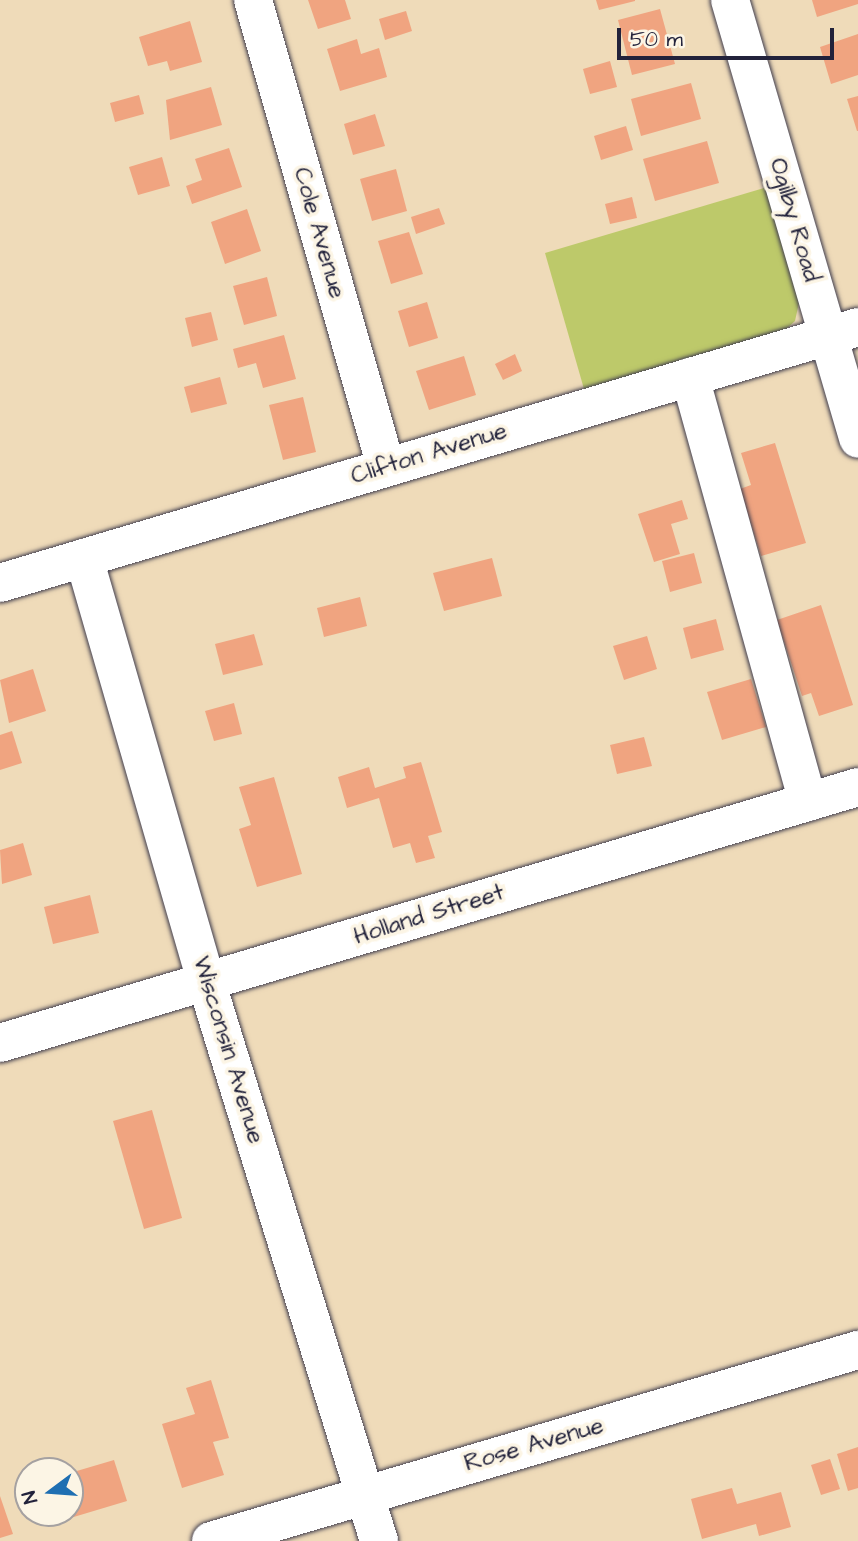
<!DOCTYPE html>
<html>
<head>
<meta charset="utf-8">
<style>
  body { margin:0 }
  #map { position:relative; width:858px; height:1541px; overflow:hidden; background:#efdbb9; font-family:"Architects Daughter",sans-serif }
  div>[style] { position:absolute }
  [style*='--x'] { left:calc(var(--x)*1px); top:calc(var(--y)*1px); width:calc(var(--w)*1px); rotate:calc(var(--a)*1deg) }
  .green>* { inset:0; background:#bdc96a }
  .building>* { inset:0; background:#f0a480 }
  .roads { filter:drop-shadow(0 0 2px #413e4e) drop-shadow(0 0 2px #413e4e) }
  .minor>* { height:38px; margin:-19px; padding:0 19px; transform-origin:19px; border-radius:19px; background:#fff }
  span { translate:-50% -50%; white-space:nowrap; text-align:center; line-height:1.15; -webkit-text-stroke:7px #fcf5e5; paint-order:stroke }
  .street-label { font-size:24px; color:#22223b }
  .north { position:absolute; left:14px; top:1457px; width:70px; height:70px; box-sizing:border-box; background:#fcf5e5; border:2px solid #a5a1a1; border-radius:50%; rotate:254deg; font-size:19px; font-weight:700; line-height:28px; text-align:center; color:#22223b }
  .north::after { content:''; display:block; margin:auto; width:24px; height:32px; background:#1f6fb2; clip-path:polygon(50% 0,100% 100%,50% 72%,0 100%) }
  .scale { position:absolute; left:617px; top:28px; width:217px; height:32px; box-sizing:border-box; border:4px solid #22223b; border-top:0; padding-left:9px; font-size:21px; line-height:24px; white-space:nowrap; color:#22223b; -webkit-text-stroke:5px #fcf5e5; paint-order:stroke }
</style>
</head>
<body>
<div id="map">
  <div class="green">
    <i style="clip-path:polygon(767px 187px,800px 298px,795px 321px,786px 329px,584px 389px,545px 253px)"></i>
  </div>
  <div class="building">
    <i style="clip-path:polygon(308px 0,345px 0,351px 19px,318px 29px)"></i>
    <i style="clip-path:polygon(596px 0,635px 0,635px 1px,599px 10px)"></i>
    <i style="clip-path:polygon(812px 0,858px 0,858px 4px,817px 17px)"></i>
    <i style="clip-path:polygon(660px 9px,675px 64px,632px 75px,618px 20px)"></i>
    <i style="clip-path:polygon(406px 11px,412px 31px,385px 40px,379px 19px)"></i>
    <i style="clip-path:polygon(190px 21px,202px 62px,170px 71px,167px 61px,148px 66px,139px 37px)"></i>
    <i style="clip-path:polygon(858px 34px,858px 75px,831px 84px,820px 47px)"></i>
    <i style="clip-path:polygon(357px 39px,361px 54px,379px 48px,387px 77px,340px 91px,327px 49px)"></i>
    <i style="clip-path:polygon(610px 61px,617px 87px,590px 94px,583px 69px)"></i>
    <i style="clip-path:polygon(691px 83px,701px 119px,641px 136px,631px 99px)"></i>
    <i style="clip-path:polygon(211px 87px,222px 125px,170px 140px,166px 100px)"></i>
    <i style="clip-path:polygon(139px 95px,144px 114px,115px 122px,110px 103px)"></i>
    <i style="clip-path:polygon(858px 96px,858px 131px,857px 131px,847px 99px)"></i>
    <i style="clip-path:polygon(375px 114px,385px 146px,353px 155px,344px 124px)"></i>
    <i style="clip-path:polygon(626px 126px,633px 150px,601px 160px,594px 136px)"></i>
    <i style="clip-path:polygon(707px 141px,719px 183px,655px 201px,643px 159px)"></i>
    <i style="clip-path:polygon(229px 148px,242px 187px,192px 204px,186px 186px,202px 180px,195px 159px)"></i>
    <i style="clip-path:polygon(162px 157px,170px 186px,138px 195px,129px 167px)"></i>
    <i style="clip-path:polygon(396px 169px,407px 211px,372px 221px,360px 179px)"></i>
    <i style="clip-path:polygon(632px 197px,637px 218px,610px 224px,605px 204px)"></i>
    <i style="clip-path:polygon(439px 208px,445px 224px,416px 234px,411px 217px)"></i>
    <i style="clip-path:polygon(247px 209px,261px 251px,225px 264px,211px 222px)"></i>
    <i style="clip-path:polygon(409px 232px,423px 274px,391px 284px,378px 241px)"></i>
    <i style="clip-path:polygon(267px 277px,277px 316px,244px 325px,233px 286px)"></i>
    <i style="clip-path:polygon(427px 302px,438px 338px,409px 347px,398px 311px)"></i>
    <i style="clip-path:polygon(211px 312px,218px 340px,192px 347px,185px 318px)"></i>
    <i style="clip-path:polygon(284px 335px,296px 379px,263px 388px,256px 363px,238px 368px,233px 349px)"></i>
    <i style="clip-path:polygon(515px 354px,522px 371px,503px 380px,495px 364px)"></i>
    <i style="clip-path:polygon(464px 356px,476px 395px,429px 410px,416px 371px)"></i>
    <i style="clip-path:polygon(220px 377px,227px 404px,191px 413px,184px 387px)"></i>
    <i style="clip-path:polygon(303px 397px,316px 452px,283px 460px,269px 405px)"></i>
    <i style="clip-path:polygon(775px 443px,806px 543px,761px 556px,740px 489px,751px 485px,741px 453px)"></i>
    <i style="clip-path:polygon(682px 500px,688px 519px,671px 524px,680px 554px,654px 562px,638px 514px)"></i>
    <i style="clip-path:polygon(694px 553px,702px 583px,670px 592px,662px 561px)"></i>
    <i style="clip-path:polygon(492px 558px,502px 596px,444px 611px,433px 573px)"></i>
    <i style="clip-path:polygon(360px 597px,367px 626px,324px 637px,317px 608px)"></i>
    <i style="clip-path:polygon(821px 605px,853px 705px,819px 716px,811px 693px,802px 696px,777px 620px)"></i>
    <i style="clip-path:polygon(716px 619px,724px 650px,691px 659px,683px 628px)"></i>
    <i style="clip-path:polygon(254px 634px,263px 665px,223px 675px,215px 644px)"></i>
    <i style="clip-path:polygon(647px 636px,657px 669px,624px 680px,613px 646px)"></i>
    <i style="clip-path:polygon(33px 669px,46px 711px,9px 723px,0 680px)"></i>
    <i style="clip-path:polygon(751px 679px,766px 727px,722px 740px,707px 692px)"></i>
    <i style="clip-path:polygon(234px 703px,242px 734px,214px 741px,205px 711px)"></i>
    <i style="clip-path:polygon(12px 731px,22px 763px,0 770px,0 735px)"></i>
    <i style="clip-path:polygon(644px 737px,652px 766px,617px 774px,610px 745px)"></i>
    <i style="clip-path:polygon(421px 762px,442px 832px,428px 836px,435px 858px,416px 863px,410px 843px,393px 848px,379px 798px,347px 808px,338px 777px,369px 767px,375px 788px,406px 778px,403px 767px)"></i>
    <i style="clip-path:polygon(274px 777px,302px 874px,257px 887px,239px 829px,251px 825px,239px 787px)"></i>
    <i style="clip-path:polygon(23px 843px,32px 875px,2px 884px,0 850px)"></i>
    <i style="clip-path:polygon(90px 895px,99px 933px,53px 944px,44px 907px)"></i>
    <i style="clip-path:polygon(152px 1110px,182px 1218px,144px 1229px,113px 1121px)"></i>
    <i style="clip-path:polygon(211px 1380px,229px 1438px,213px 1442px,224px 1475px,182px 1488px,162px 1424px,195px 1414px,186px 1388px)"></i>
    <i style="clip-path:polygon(858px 1447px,858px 1488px,848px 1491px,837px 1454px)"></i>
    <i style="clip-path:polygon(830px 1459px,840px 1489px,821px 1495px,811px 1465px)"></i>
    <i style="clip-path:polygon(114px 1460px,127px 1501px,67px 1519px,70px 1473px)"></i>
    <i style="clip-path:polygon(732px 1488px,737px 1504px,781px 1492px,791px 1527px,759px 1536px,756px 1524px,702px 1539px,691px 1499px)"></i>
    <i style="clip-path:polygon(0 1496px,13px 1534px,0 1538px)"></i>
  </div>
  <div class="roads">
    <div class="minor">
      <i style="--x:253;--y:0;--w:486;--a:74.1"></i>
      <i style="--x:730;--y:0;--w:457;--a:73.7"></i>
      <i style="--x:690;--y:377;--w:441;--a:74.5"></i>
      <i style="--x:84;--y:558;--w:440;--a:73.9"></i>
      <i style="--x:206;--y:981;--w:586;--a:72.83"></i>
      <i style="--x:0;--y:583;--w:895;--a:-16.61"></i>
      <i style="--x:0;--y:1043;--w:895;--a:-16.61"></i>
      <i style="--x:211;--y:1541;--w:675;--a:-16.45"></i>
    </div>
  </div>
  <div class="street-label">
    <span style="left:794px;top:220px;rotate:74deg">Ogilby Road</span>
    <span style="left:319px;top:233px;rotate:74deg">Cole Avenue</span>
    <span style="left:429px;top:454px;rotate:-17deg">Clifton Avenue</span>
    <span style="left:429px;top:915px;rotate:-17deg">Holland Street</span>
    <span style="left:228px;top:1050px;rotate:73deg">Wisconsin Avenue</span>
    <span style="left:534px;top:1445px;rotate:-16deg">Rose Avenue</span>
  </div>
  <div class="north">N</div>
  <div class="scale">50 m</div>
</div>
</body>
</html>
